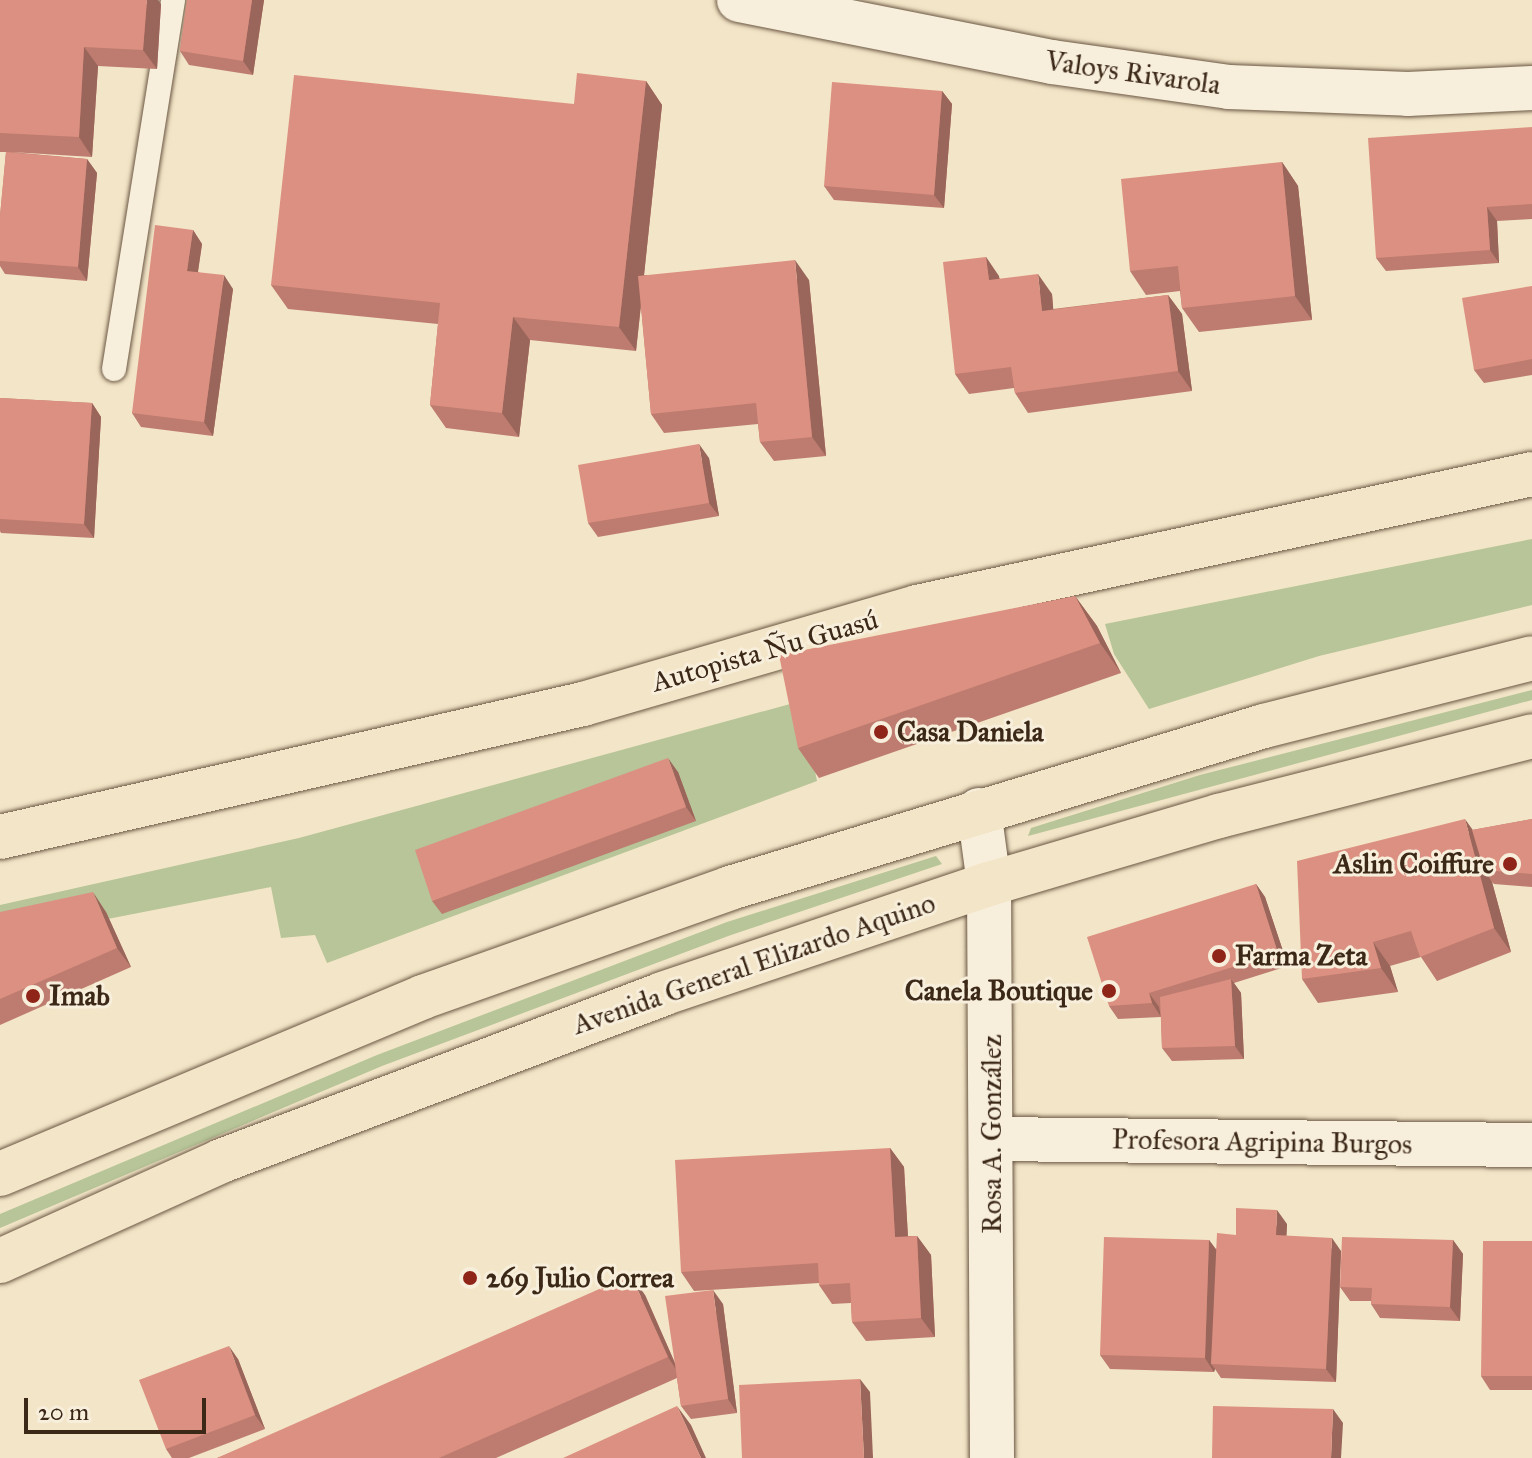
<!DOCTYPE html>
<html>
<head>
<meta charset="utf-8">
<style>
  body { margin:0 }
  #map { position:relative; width:1532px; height:1458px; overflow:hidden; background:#f3e5c7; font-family:"IM FELL Great Primer",serif }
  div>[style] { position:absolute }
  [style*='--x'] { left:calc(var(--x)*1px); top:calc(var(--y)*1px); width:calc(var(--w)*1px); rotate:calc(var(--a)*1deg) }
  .green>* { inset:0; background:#b7c598 }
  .roads { filter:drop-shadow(0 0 2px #6a5743) drop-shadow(0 0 2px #6a5743) }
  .service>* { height:24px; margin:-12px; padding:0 12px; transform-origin:12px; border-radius:12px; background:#f7eedb }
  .minor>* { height:44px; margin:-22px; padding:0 22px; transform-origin:22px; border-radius:22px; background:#f7eedb }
  .tertiary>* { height:44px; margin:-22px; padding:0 22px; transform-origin:22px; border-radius:22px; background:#f7eedb }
  .primary>* { height:44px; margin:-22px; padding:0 22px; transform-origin:22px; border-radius:22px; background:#f3e5c7 }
  .motorway>* { height:44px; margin:-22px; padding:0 22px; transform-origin:22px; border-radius:22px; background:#f3e5c7 }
  .wall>* { inset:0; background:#bd7c6f }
  .shaded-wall>* { inset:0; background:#9a655a }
  .building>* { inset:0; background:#dc9081 }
  .dots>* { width:22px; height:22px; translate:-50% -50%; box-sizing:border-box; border:4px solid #f7eedb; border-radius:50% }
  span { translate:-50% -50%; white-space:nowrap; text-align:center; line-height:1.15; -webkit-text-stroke:6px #f7eedb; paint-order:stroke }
  .street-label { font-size:28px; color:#3c2817 }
  .poi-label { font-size:28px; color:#3c2817; font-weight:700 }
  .left { translate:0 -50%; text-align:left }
  .right { translate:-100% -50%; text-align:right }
  .scale { position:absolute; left:24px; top:1398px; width:182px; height:36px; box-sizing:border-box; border:4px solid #3c2817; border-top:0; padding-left:10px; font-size:24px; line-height:28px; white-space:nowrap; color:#3c2817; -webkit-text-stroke:6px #f7eedb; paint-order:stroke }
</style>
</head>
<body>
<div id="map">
  <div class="green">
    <i style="clip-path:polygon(1532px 539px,1532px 605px,1319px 656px,1149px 709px,1114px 654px,1105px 624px)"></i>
    <i style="clip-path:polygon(1532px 690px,1532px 700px,1028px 836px,1031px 828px,1200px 775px)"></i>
    <i style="clip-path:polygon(801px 701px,817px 781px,327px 963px,315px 935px,281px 938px,271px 887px,0 940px,0 905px,299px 838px)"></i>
    <i style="clip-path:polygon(936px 856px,942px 864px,731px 935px,382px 1066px,0 1228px,0 1214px,377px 1055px,727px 922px)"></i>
  </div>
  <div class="roads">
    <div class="service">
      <i style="--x:114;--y:369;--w:374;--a:-80.9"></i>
    </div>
    <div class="minor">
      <i style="--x:979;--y:810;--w:75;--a:82.3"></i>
      <i style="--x:989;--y:884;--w:574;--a:89.7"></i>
      <i style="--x:993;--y:1139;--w:539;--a:0.64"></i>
    </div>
    <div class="tertiary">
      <i style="--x:739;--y:0;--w:319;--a:11.2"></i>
      <i style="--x:1052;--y:62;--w:179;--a:8"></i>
      <i style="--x:1229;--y:87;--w:179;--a:2.2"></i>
      <i style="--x:1408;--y:94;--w:124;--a:-2.8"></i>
    </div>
    <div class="primary">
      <i style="--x:0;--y:1174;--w:459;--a:-22.7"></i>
      <i style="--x:423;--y:997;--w:326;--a:-19.5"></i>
      <i style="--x:730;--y:888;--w:558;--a:-16.88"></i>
      <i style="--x:1264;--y:726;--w:276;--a:-14.2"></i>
      <i style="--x:0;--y:1261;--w:243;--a:-24.3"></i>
      <i style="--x:221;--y:1161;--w:472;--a:-20.7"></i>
      <i style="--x:662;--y:994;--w:345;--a:-18.6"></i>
      <i style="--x:989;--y:884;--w:240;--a:-16.5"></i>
      <i style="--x:1219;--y:816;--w:323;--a:-14.3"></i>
    </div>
    <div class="motorway">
      <i style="--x:0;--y:837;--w:598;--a:-12.85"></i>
      <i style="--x:583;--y:704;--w:348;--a:-16.2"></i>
      <i style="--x:917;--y:607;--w:629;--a:-12.2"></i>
    </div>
  </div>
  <div class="wall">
    <i style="clip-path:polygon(0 0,161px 4px,157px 69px,98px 66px,92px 157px,11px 152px,87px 159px,97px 173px,87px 281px,5px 274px,0 266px,0 216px,6px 152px,0 152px)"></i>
    <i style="clip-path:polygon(187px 0,264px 0,253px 75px,189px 65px,180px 51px)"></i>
    <i style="clip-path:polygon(646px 81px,662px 105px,644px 275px,809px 280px,826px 456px,774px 461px,760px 442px,758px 424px,664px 433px,651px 414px,641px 306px,636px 351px,530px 340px,519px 437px,446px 428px,430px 405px,438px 324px,288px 309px,271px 285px,574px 104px)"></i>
    <i style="clip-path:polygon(942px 91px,952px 104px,944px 208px,834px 200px,824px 186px)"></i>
    <i style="clip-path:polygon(1532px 127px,1532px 219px,1497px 221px,1499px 263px,1386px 271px,1376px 258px)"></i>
    <i style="clip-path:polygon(1282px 162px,1298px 186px,1312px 320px,1199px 332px,1182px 308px,1180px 291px,1146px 295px,1130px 271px)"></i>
    <i style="clip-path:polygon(193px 230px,202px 244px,198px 272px,233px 289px,213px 436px,141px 427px,132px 413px)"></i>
    <i style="clip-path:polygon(986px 257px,1000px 279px,1052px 294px,1053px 309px,1168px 295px,1182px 314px,1192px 391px,1028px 413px,1015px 393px,1014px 388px,969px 394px,955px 374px)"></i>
    <i style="clip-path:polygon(1532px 286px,1532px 375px,1484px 383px,1474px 370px)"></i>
    <i style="clip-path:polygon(0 398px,92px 403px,101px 417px,94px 538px,1px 533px,0 531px)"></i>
    <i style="clip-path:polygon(709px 458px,719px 516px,598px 537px,588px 523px)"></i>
    <i style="clip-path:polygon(1075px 596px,1097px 626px,1121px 673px,819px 778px,798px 748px)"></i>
    <i style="clip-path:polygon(678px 772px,696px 821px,442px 914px,432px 901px)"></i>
    <i style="clip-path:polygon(1532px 819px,1532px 887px,1494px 884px,1492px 882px,1511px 952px,1437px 981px,1421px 957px,1390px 966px,1398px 992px,1318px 1003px,1302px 979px,1472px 830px)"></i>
    <i style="clip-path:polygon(1256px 884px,1265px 897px,1288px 966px,1234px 983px,1241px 993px,1244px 1059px,1172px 1061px,1162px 1048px,1161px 1017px,1118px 1019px,1109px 1006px)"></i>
    <i style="clip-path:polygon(0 912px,106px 912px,131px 967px,0 1025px)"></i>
    <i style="clip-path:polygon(890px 1148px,904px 1167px,908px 1236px,917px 1236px,931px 1255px,935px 1337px,866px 1341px,852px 1322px,851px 1303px,832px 1304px,819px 1285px,819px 1283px,694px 1291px,681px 1272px)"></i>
    <i style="clip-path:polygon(1287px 1224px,1286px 1236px,1341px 1251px,1336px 1382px,1221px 1378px,1215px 1369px,1214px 1372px,1110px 1369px,1100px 1355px,1209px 1240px,1216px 1249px,1236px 1235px)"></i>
    <i style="clip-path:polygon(1453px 1240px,1463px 1254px,1460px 1321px,1380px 1318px,1371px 1304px,1371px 1301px,1350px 1301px,1340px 1287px)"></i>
    <i style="clip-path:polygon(1532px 1241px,1532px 1390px,1490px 1390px,1481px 1376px)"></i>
    <i style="clip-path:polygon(645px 1295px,675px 1363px,723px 1304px,737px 1413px,691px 1419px,681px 1406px,677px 1378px,496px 1458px,217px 1458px)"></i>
    <i style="clip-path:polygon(238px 1359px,265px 1429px,189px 1458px,172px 1458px,166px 1449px)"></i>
  </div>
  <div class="shaded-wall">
    <i style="clip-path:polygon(147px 0,158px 0,161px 4px,157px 69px,143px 50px)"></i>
    <i style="clip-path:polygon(252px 0,264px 0,253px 75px,243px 61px)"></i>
    <i style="clip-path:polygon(84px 47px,98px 66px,92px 157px,79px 137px)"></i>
    <i style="clip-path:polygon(646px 81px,662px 105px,636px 351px,619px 327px)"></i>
    <i style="clip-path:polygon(942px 91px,952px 104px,944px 208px,934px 195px)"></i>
    <i style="clip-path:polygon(87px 159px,97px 173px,87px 281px,78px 267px)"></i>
    <i style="clip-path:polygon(1282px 162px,1298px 186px,1312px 320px,1295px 296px)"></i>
    <i style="clip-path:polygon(1487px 207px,1497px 221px,1499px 263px,1490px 250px)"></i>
    <i style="clip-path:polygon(193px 230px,202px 244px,196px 284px,187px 271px)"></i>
    <i style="clip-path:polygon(986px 257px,999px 276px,1002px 299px,989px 280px)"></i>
    <i style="clip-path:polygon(795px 260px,809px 280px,826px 456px,812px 437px)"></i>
    <i style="clip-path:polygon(1038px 274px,1052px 294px,1055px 330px,1042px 311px)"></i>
    <i style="clip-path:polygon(224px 275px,233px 289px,213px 436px,204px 422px)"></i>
    <i style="clip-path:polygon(1168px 295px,1182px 314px,1192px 391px,1178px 371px)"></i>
    <i style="clip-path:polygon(513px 317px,530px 340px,519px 437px,502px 413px)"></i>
    <i style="clip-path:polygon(92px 403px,101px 417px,94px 538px,84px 524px)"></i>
    <i style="clip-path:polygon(699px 444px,709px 458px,719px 516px,709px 503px)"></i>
    <i style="clip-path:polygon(1075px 596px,1097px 626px,1121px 673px,1100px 643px)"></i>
    <i style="clip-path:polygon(668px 758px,678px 772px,696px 821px,686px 807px)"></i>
    <i style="clip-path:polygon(1465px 819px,1482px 843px,1484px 870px,1492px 882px,1511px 952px,1494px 928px)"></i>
    <i style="clip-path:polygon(1256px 884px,1265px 897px,1288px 966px,1278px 953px)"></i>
    <i style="clip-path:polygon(93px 892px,106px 912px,131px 967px,117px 948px)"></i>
    <i style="clip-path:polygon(1373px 942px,1390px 966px,1398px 992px,1381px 968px)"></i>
    <i style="clip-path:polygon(1231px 979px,1241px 993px,1244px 1059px,1235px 1046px)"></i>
    <i style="clip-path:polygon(1149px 993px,1159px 1007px,1161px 1017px,1152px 1003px)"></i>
    <i style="clip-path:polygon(890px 1148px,904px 1167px,909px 1257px,895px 1237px)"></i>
    <i style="clip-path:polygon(1277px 1210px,1287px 1224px,1286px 1249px,1276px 1235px)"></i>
    <i style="clip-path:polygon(917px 1236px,931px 1255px,935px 1337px,921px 1318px)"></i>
    <i style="clip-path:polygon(1332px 1238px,1341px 1251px,1336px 1382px,1326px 1369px)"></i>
    <i style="clip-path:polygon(1209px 1240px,1219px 1254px,1211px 1364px,1215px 1369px,1214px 1372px,1205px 1358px)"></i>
    <i style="clip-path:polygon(1453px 1240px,1463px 1254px,1460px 1321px,1450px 1307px)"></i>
    <i style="clip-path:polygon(631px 1275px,645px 1295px,681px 1377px,668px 1357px)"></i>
    <i style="clip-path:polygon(713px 1290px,723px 1304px,737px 1413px,728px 1399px)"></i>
    <i style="clip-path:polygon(229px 1346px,238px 1359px,265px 1429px,255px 1415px)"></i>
    <i style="clip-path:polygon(860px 1379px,870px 1392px,873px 1458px,864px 1458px)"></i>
    <i style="clip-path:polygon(677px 1406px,691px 1425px,706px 1458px,701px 1458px)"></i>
    <i style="clip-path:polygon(1333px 1409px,1343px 1423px,1341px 1458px,1331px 1458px)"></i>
  </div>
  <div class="building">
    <i style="clip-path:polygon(0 0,147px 0,143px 50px,84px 47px,79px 137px,0 133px)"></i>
    <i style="clip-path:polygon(187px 0,252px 0,243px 61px,180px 51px)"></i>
    <i style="clip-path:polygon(577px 73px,646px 81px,619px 327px,513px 317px,502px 413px,430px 405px,440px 303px,271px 285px,294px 75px,574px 104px)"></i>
    <i style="clip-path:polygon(832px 82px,942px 91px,934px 195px,824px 186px)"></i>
    <i style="clip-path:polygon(1532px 127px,1532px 204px,1487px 207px,1490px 250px,1376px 258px,1368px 138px)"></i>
    <i style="clip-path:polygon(6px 152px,87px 159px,78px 267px,0 261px,0 216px)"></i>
    <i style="clip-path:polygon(1282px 162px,1295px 296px,1182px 308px,1178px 266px,1130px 271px,1121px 179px)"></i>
    <i style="clip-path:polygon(155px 225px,193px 230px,187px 271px,224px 275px,204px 422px,132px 413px)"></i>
    <i style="clip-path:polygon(986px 257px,989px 280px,1038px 274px,1042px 311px,1168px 295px,1178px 371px,1015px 393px,1011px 367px,955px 374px,943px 262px)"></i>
    <i style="clip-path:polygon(795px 260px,812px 437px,760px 442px,756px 403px,651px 414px,638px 276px)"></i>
    <i style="clip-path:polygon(1532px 286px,1532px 359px,1474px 370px,1462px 298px)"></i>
    <i style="clip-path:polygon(0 398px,92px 403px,84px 524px,0 519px)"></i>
    <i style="clip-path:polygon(699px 444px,709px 503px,588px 523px,578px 465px)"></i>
    <i style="clip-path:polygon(1075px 596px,1100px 643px,798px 748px,779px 655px)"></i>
    <i style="clip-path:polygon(668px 758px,686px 807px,432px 901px,415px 850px)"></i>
    <i style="clip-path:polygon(1465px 819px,1494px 928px,1420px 957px,1411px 931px,1373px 942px,1381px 968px,1302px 979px,1297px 861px)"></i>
    <i style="clip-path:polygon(1532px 819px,1532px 874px,1484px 870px,1472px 830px)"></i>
    <i style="clip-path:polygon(1256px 884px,1278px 953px,1149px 993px,1152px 1003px,1109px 1006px,1087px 937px)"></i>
    <i style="clip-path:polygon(93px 892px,117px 948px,0 999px,0 912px)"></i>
    <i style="clip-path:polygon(1231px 979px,1235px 1046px,1162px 1048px,1160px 997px)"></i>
    <i style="clip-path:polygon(890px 1148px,895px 1237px,917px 1236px,921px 1318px,852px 1322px,850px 1283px,819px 1285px,818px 1263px,681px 1272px,675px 1160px)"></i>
    <i style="clip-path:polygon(1236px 1208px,1277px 1210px,1276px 1235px,1332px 1238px,1326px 1369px,1211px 1364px,1217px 1233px,1236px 1235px)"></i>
    <i style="clip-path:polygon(1104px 1237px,1209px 1240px,1205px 1358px,1100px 1355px)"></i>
    <i style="clip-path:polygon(1342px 1237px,1453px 1240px,1450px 1307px,1371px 1304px,1372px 1288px,1340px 1287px)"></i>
    <i style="clip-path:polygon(1483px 1241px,1532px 1241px,1532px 1376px,1481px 1376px)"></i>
    <i style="clip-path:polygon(631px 1275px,668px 1357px,439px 1458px,217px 1458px)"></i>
    <i style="clip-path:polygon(713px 1290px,728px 1399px,681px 1406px,665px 1296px)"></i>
    <i style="clip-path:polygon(229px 1346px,255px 1415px,166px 1449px,139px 1380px)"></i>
    <i style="clip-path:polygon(860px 1379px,864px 1458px,742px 1458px,739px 1385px)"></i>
    <i style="clip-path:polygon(677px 1406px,701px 1458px,563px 1458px)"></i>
    <i style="clip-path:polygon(1213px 1406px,1333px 1409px,1331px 1458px,1212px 1458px)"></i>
  </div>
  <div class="dots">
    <i style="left:881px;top:732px;background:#8f2418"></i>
    <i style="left:1510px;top:864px;background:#8f2418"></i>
    <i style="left:1219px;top:956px;background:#8f2418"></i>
    <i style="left:1109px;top:991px;background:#8f2418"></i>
    <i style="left:33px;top:996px;background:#8f2418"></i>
    <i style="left:470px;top:1278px;background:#8f2418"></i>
  </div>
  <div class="street-label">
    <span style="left:1133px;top:73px;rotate:8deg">Valoys Rivarola</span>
    <span style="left:765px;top:651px;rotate:-16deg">Autopista Ñu Guasú</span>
    <span style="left:754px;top:964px;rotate:-19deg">Avenida General Elizardo Aquino</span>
    <span style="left:992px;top:1134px;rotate:-90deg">Rosa A. González</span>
    <span style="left:1262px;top:1142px;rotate:1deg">Profesora Agripina Burgos</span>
  </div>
  <div class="poi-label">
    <span class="left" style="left:897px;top:732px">Casa Daniela</span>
    <span class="right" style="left:1494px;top:864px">Aslin Coiffure</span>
    <span class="left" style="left:1235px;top:956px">Farma Zeta</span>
    <span class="right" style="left:1093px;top:991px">Canela Boutique</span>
    <span class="left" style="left:49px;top:996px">Imab</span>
    <span class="left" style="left:486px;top:1278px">269 Julio Correa</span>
  </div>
  <div class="scale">20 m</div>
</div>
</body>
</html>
